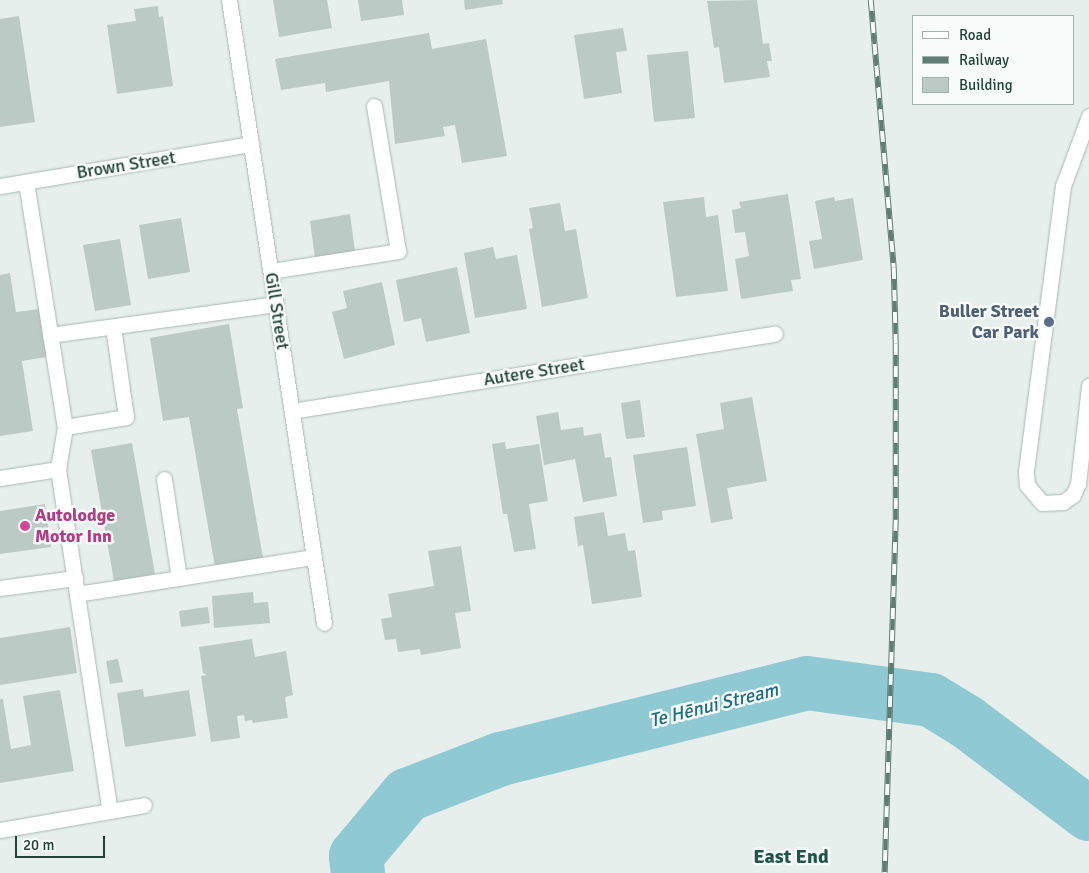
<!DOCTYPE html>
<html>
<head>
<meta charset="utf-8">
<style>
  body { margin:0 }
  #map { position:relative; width:1089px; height:873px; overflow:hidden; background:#e6efeb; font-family:Signika,sans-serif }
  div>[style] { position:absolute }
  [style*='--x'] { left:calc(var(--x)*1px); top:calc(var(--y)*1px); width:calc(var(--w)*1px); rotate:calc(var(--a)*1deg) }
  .river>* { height:54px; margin:-27px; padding:0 27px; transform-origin:27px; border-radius:27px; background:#8ec9d4 }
  .building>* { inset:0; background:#bbcac4 }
  .roads { filter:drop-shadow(0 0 1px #a8b8b2) drop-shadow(0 0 1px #a8b8b2) }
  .lane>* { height:15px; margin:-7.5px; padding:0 7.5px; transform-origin:7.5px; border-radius:7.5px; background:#fff }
  .street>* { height:15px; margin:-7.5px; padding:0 7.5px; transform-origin:7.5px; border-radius:7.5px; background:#fff }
  .rail>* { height:5.5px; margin-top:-2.75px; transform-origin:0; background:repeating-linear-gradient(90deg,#f7fbf9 0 11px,#5f7d75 0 22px); box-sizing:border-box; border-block:1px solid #5f7d75 }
  .dots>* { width:14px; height:14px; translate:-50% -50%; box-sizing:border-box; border:2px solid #f7fbf9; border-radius:50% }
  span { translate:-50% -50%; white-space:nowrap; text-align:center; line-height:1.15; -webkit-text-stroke:5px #f7fbf9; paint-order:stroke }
  .street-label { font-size:18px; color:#24423a }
  .service-label { font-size:18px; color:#4e5e75; font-weight:700 }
  .right { translate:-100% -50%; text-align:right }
  .hotel-label { font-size:18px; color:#b23c85; font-weight:700 }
  .left { translate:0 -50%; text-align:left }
  .water-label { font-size:19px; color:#1c6f80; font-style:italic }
  .quarter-label { font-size:20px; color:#1f5548; font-weight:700 }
  .legend { position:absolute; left:912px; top:15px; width:162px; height:90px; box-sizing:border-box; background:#f7fbf9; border:1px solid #a3b1ad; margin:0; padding:6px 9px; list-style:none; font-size:15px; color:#24423a }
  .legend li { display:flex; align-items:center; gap:10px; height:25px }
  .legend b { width:25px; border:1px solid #a3b1ad }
  .scale { position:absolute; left:15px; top:836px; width:90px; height:22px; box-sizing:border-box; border:2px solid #24423a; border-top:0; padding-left:6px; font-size:15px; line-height:18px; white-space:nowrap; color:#24423a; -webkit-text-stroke:4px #f7fbf9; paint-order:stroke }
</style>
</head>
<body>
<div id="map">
  <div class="river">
    <i style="--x:358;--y:873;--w:17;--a:-97"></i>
    <i style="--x:356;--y:856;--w:80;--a:-50.1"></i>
    <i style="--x:407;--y:795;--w:101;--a:-21"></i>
    <i style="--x:501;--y:759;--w:315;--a:-13.9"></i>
    <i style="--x:807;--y:683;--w:125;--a:7.8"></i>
    <i style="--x:931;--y:700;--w:42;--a:31.4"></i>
    <i style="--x:967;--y:722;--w:153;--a:37"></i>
  </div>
  <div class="building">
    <i style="clip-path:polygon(273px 0,327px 0,332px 28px,279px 37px)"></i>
    <i style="clip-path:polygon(358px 0,402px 0,404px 15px,361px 21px)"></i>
    <i style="clip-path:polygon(464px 0,502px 0,503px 4px,465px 10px)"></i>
    <i style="clip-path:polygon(757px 0,763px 44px,769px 43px,772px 61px,767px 61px,770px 77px,724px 83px,719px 47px,714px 48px,707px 1px)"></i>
    <i style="clip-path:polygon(158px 6px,159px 17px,163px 16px,173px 86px,117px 94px,107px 25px,136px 21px,134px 9px)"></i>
    <i style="clip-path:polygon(19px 16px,35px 122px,0 127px,0 19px)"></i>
    <i style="clip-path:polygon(623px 28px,627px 51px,616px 52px,622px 93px,584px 99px,574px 35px)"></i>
    <i style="clip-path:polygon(429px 33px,432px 49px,486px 39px,507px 156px,462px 163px,455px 125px,443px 127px,445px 136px,395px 144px,389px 81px,326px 92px,325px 83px,281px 90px,275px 59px)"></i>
    <i style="clip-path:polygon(688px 51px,695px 118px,654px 122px,647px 55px)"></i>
    <i style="clip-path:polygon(788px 194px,801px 279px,791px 280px,793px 291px,741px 299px,735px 259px,749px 256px,745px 232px,735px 233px,732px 210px,741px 208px,739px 202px)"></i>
    <i style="clip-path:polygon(704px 197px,706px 217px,718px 215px,728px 291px,676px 297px,663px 202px)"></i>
    <i style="clip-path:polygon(834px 197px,835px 201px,853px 198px,863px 260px,814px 269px,809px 241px,822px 239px,815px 201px)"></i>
    <i style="clip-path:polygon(560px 203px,565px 231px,576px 229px,588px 298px,542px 307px,529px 229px,533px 228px,529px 208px)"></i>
    <i style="clip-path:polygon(350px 214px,355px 252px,315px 258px,310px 221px)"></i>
    <i style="clip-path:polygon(181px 218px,190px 272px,148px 279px,139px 225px)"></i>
    <i style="clip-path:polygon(120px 239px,131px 305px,95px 311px,83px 245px)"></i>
    <i style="clip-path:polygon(493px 247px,496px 259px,517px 255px,527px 309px,475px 318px,464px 253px)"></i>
    <i style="clip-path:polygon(457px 267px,470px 333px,426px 342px,421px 318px,404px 322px,396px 280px)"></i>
    <i style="clip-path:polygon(10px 273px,16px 312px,40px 309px,47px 357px,22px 361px,33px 431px,0 436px,0 275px)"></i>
    <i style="clip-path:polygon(382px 282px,395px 345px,344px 359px,332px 312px,347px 308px,343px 291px)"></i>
    <i style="clip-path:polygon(229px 324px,243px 408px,237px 409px,263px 558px,215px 567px,189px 417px,163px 421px,150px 338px)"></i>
    <i style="clip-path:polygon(752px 397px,767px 481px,727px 488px,733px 519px,711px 523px,696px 434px,724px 429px,720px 403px)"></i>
    <i style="clip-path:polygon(640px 400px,645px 437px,626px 439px,621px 403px)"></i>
    <i style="clip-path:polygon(558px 412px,561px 430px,583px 427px,584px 436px,601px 433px,605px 458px,611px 457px,617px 496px,583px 502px,575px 459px,544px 465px,536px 416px)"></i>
    <i style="clip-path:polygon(505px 442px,506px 449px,539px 444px,548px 501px,529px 504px,536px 549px,514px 552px,507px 514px,503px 514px,492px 444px)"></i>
    <i style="clip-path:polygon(132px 443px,155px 574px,114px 581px,91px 450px)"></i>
    <i style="clip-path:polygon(687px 447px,696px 506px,662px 511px,663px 520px,643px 523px,633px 455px)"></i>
    <i style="clip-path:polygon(45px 504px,51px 547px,0 554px,0 511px)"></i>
    <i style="clip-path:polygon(604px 512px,608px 536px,625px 533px,628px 551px,635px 550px,642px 597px,592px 604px,583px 545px,578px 546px,574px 517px)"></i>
    <i style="clip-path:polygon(461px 546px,471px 611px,455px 613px,461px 648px,421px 655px,420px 649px,398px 652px,396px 639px,385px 640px,381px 619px,392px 617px,388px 594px,434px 586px,428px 551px)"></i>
    <i style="clip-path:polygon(253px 592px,254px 603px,268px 602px,270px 623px,214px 628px,212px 596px)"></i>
    <i style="clip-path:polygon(208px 607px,210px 623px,181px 627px,179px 611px)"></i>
    <i style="clip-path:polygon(70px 627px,77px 673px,0 685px,0 638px)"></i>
    <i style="clip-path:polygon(252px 639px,255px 657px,286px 651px,293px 695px,285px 697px,288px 718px,253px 723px,252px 720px,245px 721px,244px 715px,237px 716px,240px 738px,211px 742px,201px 676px,207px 675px,203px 673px,199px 647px)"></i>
    <i style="clip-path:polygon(118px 659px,123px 682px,110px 684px,106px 661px)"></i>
    <i style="clip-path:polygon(143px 689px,144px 697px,189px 690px,196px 736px,125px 747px,117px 693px)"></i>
    <i style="clip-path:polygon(60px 690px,74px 771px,0 783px,0 699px,3px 699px,11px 749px,31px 745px,23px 696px)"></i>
  </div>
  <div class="roads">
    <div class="lane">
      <i style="--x:1089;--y:116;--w:75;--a:110.4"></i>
      <i style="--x:1063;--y:186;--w:288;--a:97.4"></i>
      <i style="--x:1026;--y:472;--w:13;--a:86"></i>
      <i style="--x:1027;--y:485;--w:23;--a:50"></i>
      <i style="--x:1042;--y:503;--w:21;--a:-3"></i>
      <i style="--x:1063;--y:502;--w:12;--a:-35"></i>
      <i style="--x:1073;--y:495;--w:12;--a:-66"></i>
      <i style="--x:1078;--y:484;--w:99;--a:-83.6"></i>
      <i style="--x:26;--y:182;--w:248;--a:81"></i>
      <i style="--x:65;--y:427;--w:43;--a:99.5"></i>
      <i style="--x:58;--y:469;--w:346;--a:81.4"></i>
      <i style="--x:271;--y:271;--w:129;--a:-8.9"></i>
      <i style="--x:398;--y:251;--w:147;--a:-99.4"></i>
      <i style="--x:50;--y:335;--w:228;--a:-7.8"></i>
      <i style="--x:65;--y:427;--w:62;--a:-9.3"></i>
      <i style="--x:126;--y:417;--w:91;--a:-98.2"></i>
      <i style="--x:0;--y:478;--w:59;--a:-8.8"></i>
      <i style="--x:164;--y:479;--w:100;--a:81.4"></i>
      <i style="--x:0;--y:588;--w:76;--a:-7.6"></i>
      <i style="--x:77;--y:594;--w:240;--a:-8.9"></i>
    </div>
    <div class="street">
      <i style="--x:229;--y:0;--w:630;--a:81.33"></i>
      <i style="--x:0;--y:186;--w:255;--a:-9.5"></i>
      <i style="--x:292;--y:411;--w:489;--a:-9.1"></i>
      <i style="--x:0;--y:830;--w:146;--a:-9.8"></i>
    </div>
  </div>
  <div class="rail">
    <i style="--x:871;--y:0;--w:269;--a:85.1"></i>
    <i style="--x:894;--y:268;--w:76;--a:88.5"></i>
    <i style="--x:896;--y:344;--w:176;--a:90"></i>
    <i style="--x:896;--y:520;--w:353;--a:91.8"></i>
  </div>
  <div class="dots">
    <i style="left:1049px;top:322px;background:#5c6f8a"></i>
    <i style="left:25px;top:526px;background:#d1479c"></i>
  </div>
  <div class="street-label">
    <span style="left:126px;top:165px;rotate:-9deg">Brown Street</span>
    <span style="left:277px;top:311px;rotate:81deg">Gill Street</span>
    <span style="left:534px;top:372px;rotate:-9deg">Autere Street</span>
  </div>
  <div class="service-label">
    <span class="right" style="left:1039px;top:322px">Buller Street<br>Car Park</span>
  </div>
  <div class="hotel-label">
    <span class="left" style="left:35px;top:526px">Autolodge<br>Motor Inn</span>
  </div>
  <div class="water-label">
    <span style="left:714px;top:706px;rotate:-14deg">Te Hēnui Stream</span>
  </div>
  <div class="quarter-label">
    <span style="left:791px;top:856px">East End</span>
  </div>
  <ul class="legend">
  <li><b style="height:6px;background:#fff"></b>Road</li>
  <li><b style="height:6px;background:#5f7d75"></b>Railway</li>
  <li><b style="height:14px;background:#bbcac4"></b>Building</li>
  </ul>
  <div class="scale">20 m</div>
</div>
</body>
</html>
